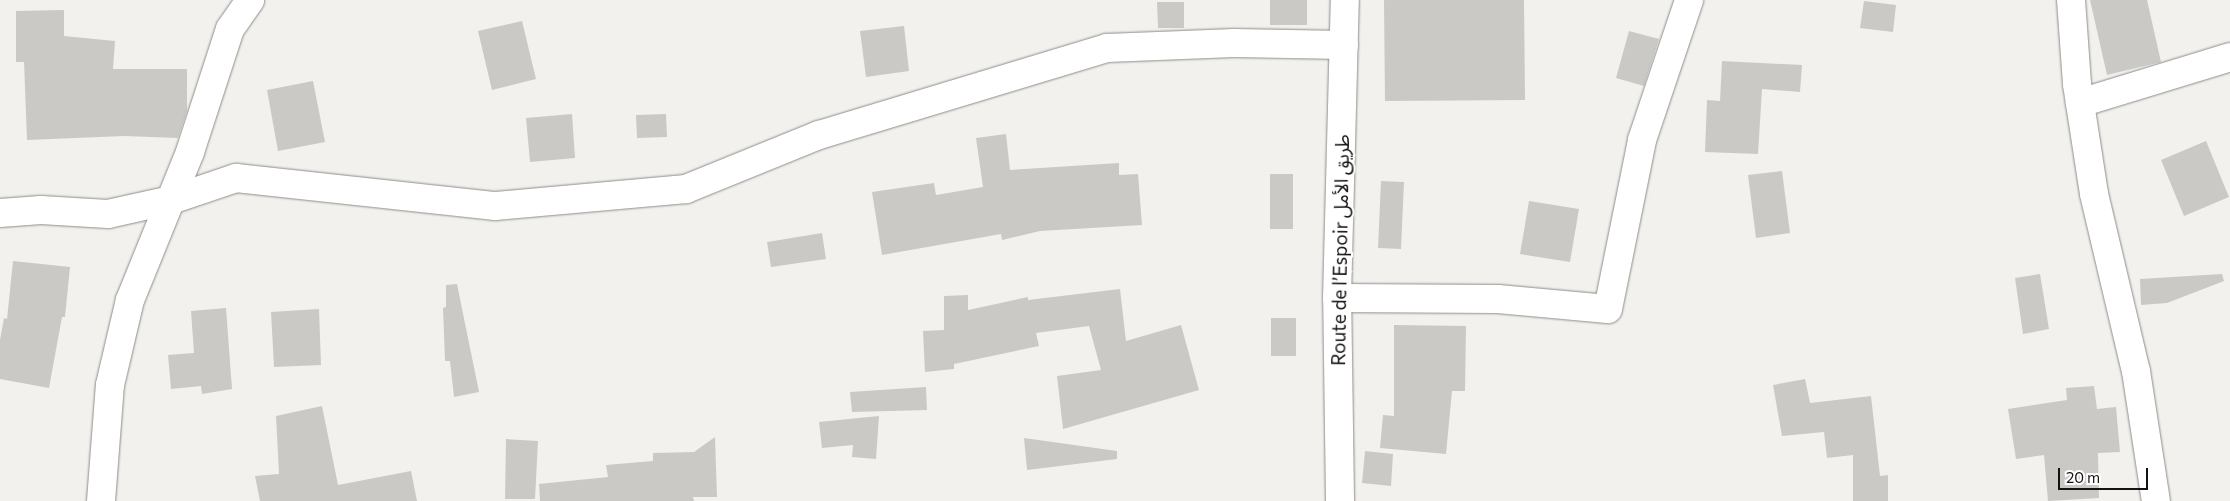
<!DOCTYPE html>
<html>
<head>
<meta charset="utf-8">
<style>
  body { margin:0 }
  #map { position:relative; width:2230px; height:501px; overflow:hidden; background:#f3f1ee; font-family:Commissioner,"Noto Sans Arabic",sans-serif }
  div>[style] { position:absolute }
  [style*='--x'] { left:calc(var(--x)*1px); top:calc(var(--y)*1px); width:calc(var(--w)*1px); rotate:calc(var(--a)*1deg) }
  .building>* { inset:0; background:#cbc9c6 }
  .roads { filter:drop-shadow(0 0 1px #8e8c89) drop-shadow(0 0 1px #8e8c89) }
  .minor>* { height:28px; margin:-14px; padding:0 14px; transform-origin:14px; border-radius:14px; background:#fff }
  .highway>* { height:28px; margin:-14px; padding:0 14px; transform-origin:14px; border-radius:14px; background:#fff }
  span { translate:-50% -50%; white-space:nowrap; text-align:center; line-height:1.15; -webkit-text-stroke:4px #fff; paint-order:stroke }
  .street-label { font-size:19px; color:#141312 }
  .scale { position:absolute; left:2058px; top:468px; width:90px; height:22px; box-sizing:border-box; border:2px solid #141312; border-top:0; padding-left:6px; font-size:15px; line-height:18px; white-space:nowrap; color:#141312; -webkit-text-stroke:4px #fff; paint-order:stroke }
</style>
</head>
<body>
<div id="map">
  <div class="building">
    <i style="clip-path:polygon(1270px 0,1307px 0,1307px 25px,1270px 25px)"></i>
    <i style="clip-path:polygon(1384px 0,1524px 0,1525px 100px,1385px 101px)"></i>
    <i style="clip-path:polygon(2090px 0,2147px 0,2161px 62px,2107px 75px)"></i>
    <i style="clip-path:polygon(1864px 1px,1896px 5px,1893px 32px,1860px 28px)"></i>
    <i style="clip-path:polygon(1157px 2px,1184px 2px,1184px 28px,1158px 28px)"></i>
    <i style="clip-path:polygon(64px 10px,64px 36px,115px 41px,113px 69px,187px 69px,187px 111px,178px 138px,124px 136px,27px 140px,24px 62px,16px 62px,16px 11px)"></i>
    <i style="clip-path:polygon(522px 21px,536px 79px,492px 90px,478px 31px)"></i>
    <i style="clip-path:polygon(904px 26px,909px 71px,866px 77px,860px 31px)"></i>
    <i style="clip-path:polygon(1629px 31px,1659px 39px,1644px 86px,1616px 78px)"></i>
    <i style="clip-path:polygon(1722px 61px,1802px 65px,1800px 92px,1762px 89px,1758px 154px,1705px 152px,1707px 100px,1720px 101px)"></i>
    <i style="clip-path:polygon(313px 81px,325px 142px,278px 151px,267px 90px)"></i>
    <i style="clip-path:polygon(572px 114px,575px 158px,530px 162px,526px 118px)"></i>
    <i style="clip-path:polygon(666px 114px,667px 137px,637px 138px,636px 115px)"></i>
    <i style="clip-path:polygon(1006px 134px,1010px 170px,1119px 163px,1119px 175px,1138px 174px,1142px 225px,1040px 231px,1002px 240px,1001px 234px,882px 255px,872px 192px,934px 183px,936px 195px,983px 187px,976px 138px)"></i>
    <i style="clip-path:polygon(2206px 141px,2229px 197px,2184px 216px,2161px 160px)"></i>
    <i style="clip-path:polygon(1782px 171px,1790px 233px,1756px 238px,1748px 175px)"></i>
    <i style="clip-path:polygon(1270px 174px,1293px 174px,1293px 229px,1270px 229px)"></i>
    <i style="clip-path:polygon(1381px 181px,1404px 182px,1401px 249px,1378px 248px)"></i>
    <i style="clip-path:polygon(1529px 201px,1579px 209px,1570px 262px,1520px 254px)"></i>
    <i style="clip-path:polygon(822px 233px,826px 259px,771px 267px,767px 242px)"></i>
    <i style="clip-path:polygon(13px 261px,70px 267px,65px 317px,62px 317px,49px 388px,0 379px,0 340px,4px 318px,7px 319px)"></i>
    <i style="clip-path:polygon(2040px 274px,2049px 329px,2023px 334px,2015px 278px)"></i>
    <i style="clip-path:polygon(2222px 274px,2224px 281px,2167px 303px,2141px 305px,2140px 279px)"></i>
    <i style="clip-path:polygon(457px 284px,479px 392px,454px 397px,450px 361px,445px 361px,443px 308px,446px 307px,446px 285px)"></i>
    <i style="clip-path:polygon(1120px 289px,1126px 341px,1181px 325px,1199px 390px,1063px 429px,1057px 376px,1101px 370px,1089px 326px,1036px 333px,1039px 346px,954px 364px,954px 369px,925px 372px,923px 331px,944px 330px,944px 296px,968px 295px,968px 310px,1028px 297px,1028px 300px)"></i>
    <i style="clip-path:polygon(226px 308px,232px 389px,202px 394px,201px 386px,171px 389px,168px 355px,194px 353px,191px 311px)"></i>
    <i style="clip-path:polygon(319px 309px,321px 365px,274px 367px,271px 312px)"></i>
    <i style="clip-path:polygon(1271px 318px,1296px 318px,1296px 356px,1271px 356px)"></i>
    <i style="clip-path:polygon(1394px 325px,1466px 326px,1465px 391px,1452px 391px,1446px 454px,1380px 448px,1383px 415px,1394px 416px)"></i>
    <i style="clip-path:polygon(1805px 379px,1810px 403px,1871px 396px,1880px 476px,1888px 475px,1888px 501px,1853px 501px,1853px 455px,1827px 458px,1824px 432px,1782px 436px,1773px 385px)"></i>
    <i style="clip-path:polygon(2094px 386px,2097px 409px,2116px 407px,2120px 452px,2098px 453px,2099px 498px,2048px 501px,2044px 455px,2016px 459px,2008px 409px,2067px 400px,2066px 388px)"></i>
    <i style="clip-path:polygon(926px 387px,927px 410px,852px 412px,850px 392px)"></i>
    <i style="clip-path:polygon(322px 406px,338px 485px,411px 471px,417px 501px,260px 501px,255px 476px,279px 474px,276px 416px)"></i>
    <i style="clip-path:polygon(879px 416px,876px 459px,852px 457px,853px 445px,822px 448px,819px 422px)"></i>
    <i style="clip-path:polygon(715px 437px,717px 497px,693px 497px,694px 501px,540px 501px,539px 484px,608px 477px,606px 465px,653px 461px,653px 453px,694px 452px)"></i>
    <i style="clip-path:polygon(1024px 438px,1117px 451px,1117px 459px,1027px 470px)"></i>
    <i style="clip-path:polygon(506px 439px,538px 441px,535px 499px,505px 499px)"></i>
    <i style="clip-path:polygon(1365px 451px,1393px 454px,1391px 486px,1362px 483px)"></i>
  </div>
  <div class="roads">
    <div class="minor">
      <i style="--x:2071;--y:0;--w:84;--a:85.9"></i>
      <i style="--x:2077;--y:84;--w:111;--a:81.2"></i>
      <i style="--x:2094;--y:194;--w:182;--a:76.7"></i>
      <i style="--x:2136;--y:371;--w:132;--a:81.3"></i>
      <i style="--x:2080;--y:103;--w:157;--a:-17"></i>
      <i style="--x:0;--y:213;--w:41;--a:-4.2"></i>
      <i style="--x:41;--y:210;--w:67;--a:3.4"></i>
      <i style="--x:108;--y:214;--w:65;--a:-12.5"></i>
      <i style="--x:171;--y:200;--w:69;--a:-18.7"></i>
      <i style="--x:236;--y:178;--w:261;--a:6.2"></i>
      <i style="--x:495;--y:206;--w:192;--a:-5.1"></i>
      <i style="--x:686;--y:189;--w:144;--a:-22.1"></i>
      <i style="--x:819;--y:135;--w:301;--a:-16.8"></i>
      <i style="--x:1107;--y:48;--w:127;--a:-2.3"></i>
      <i style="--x:1234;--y:43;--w:110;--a:1"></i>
      <i style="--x:1337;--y:298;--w:161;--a:0.4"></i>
      <i style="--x:1498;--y:299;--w:110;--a:5.2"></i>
      <i style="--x:1608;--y:309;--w:172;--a:-78.6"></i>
      <i style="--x:1642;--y:140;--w:148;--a:-71.4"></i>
      <i style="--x:101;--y:501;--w:116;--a:-85.6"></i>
      <i style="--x:110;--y:385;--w:87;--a:-76.8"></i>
      <i style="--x:130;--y:300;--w:160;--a:-67.9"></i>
      <i style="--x:190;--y:152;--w:129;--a:-72"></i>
      <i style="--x:230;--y:29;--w:35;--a:-55"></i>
    </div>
    <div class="highway">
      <i style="--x:1340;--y:501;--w:203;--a:-90.8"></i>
      <i style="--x:1337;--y:298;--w:298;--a:-88.5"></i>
    </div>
  </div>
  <div class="street-label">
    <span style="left:1340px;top:250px;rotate:-89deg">Route de l’Espoir طريق الأمل</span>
  </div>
  <div class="scale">20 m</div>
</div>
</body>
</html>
